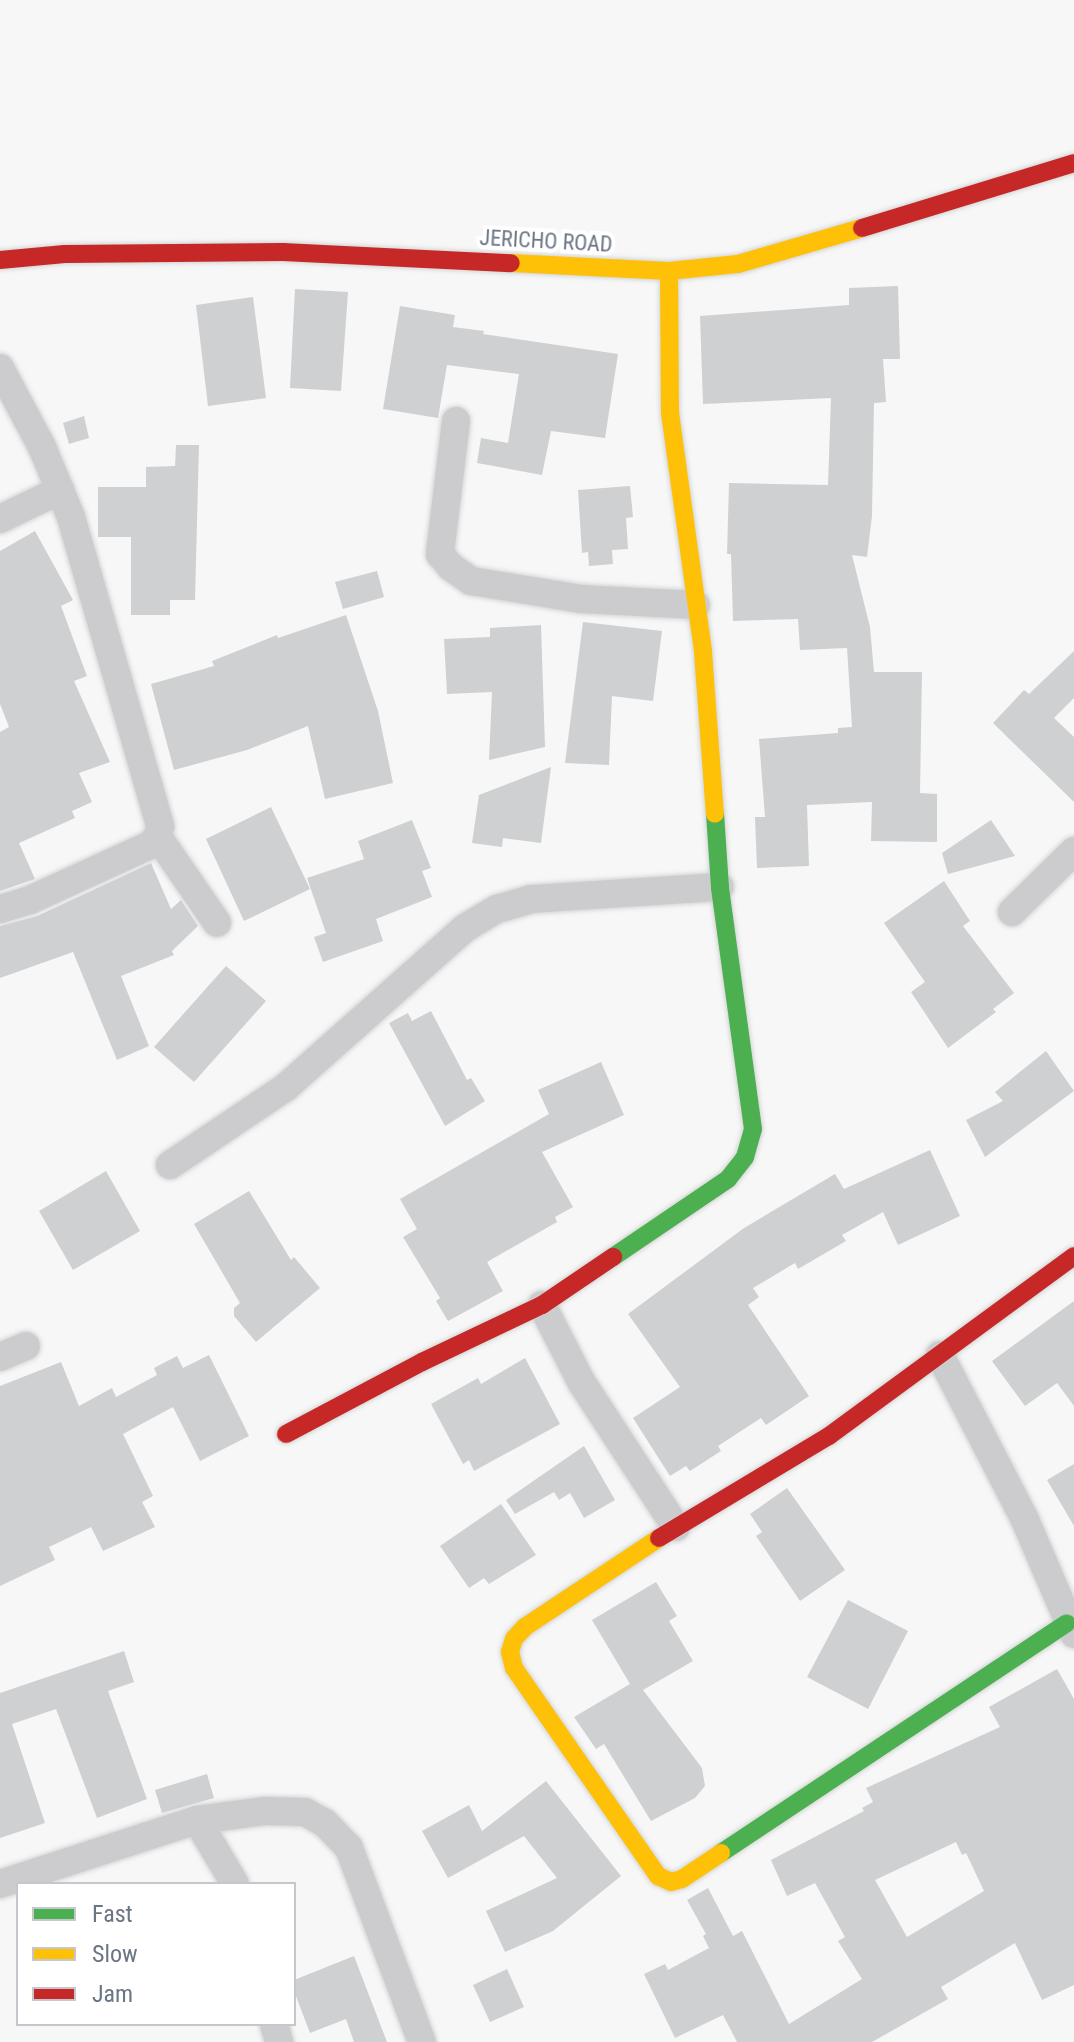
<!DOCTYPE html>
<html>
<head>
<meta charset="utf-8">
<style>
  body { margin:0 }
  #map { position:relative; width:1074px; height:2042px; overflow:hidden; background:#f7f7f7; font-family:"Roboto Condensed",sans-serif }
  div>[style] { position:absolute }
  [style*='--x'] { left:calc(var(--x)*1px); top:calc(var(--y)*1px); width:calc(var(--w)*1px); rotate:calc(var(--a)*1deg) }
  .building>* { inset:0; background:#cfd0d1 }
  .roads { filter:drop-shadow(0 0 2px #d4d5d5) drop-shadow(0 0 2px #d4d5d5) }
  .street>* { height:28px; margin:-14px; padding:0 14px; transform-origin:14px; border-radius:14px; background:#ccccce }
  .fast>* { height:18px; margin:-9px; padding:0 9px; transform-origin:9px; border-radius:9px; background:#4caf50 }
  .slow>* { height:18px; margin:-9px; padding:0 9px; transform-origin:9px; border-radius:9px; background:#ffc107 }
  .jam>* { height:18px; margin:-9px; padding:0 9px; transform-origin:9px; border-radius:9px; background:#c62828 }
  span { translate:-50% -50%; white-space:nowrap; text-align:center; line-height:1.15; -webkit-text-stroke:8px #fff; paint-order:stroke }
  .street-label { font-size:22px; color:#6b7584 }
  .legend { position:absolute; left:16px; top:1882px; width:280px; height:144px; box-sizing:border-box; background:#fff; border:2px solid #c4c8ce; margin:0; padding:10px 14px; list-style:none; font-size:24px; color:#6b7584 }
  .legend li { display:flex; align-items:center; gap:16px; height:40px }
  .legend b { width:40px; border:2px solid #c4c8ce }
</style>
</head>
<body>
<div id="map">
  <div class="building">
    <i style="clip-path:polygon(898px 286px,900px 359px,883px 359px,886px 402px,874px 403px,872px 516px,867px 557px,852px 555px,870px 627px,874px 672px,922px 672px,920px 793px,937px 794px,937px 842px,871px 841px,872px 802px,807px 805px,809px 866px,757px 868px,755px 817px,765px 817px,759px 739px,838px 733px,838px 728px,852px 727px,847px 648px,800px 650px,798px 619px,733px 621px,731px 554px,727px 554px,729px 483px,828px 485px,831px 398px,703px 404px,700px 316px,849px 305px,849px 288px)"></i>
    <i style="clip-path:polygon(295px 289px,348px 292px,341px 391px,290px 388px)"></i>
    <i style="clip-path:polygon(253px 297px,266px 398px,208px 406px,196px 305px)"></i>
    <i style="clip-path:polygon(400px 306px,455px 315px,453px 327px,484px 331px,483px 334px,618px 354px,605px 438px,551px 431px,542px 475px,477px 463px,481px 438px,508px 443px,519px 374px,447px 365px,438px 418px,383px 409px)"></i>
    <i style="clip-path:polygon(84px 416px,89px 438px,69px 444px,63px 423px)"></i>
    <i style="clip-path:polygon(176px 445px,199px 445px,195px 600px,170px 600px,170px 615px,131px 615px,131px 537px,98px 537px,98px 487px,146px 487px,146px 467px,175px 466px)"></i>
    <i style="clip-path:polygon(630px 486px,633px 517px,626px 518px,628px 549px,612px 550px,613px 564px,589px 566px,588px 552px,582px 553px,578px 490px)"></i>
    <i style="clip-path:polygon(35px 531px,73px 600px,61px 606px,87px 676px,74px 681px,110px 762px,79px 773px,92px 802px,72px 811px,75px 818px,19px 843px,35px 879px,0 891px,0 732px,9px 727px,0 704px,0 551px)"></i>
    <i style="clip-path:polygon(377px 571px,384px 597px,343px 609px,335px 582px)"></i>
    <i style="clip-path:polygon(346px 615px,378px 711px,393px 783px,325px 799px,308px 726px,247px 750px,174px 770px,151px 684px,214px 666px,212px 661px,277px 635px,278px 638px)"></i>
    <i style="clip-path:polygon(583px 622px,662px 631px,653px 701px,612px 696px,609px 765px,565px 763px)"></i>
    <i style="clip-path:polygon(541px 625px,545px 747px,489px 760px,492px 692px,447px 694px,444px 639px,490px 637px,490px 628px)"></i>
    <i style="clip-path:polygon(1074px 651px,1074px 698px,1054px 718px,1074px 737px,1074px 802px,993px 723px,1024px 690px,1029px 694px)"></i>
    <i style="clip-path:polygon(551px 767px,541px 843px,503px 838px,502px 847px,472px 843px,479px 795px)"></i>
    <i style="clip-path:polygon(271px 807px,310px 889px,244px 921px,206px 839px)"></i>
    <i style="clip-path:polygon(412px 820px,431px 868px,422px 871px,432px 897px,376px 919px,383px 941px,323px 962px,314px 937px,326px 933px,307px 878px,364px 859px,358px 841px)"></i>
    <i style="clip-path:polygon(991px 820px,1015px 856px,948px 874px,942px 853px)"></i>
    <i style="clip-path:polygon(151px 863px,171px 909px,181px 900px,198px 926px,172px 951px,174px 955px,121px 976px,149px 1046px,117px 1060px,73px 952px,0 978px,0 926px,37px 916px)"></i>
    <i style="clip-path:polygon(944px 881px,970px 921px,963px 926px,1014px 993px,993px 1009px,996px 1012px,948px 1048px,911px 992px,925px 982px,884px 923px)"></i>
    <i style="clip-path:polygon(226px 966px,266px 1001px,194px 1082px,154px 1047px)"></i>
    <i style="clip-path:polygon(431px 1011px,467px 1080px,471px 1078px,485px 1101px,445px 1126px,389px 1023px,408px 1013px,412px 1021px)"></i>
    <i style="clip-path:polygon(1046px 1051px,1074px 1091px,985px 1157px,966px 1120px,1003px 1101px,995px 1092px)"></i>
    <i style="clip-path:polygon(601px 1062px,624px 1115px,542px 1152px,573px 1207px,555px 1217px,557px 1222px,487px 1262px,503px 1291px,448px 1321px,436px 1301px,440px 1298px,403px 1237px,417px 1229px,400px 1199px,549px 1114px,538px 1090px)"></i>
    <i style="clip-path:polygon(930px 1150px,960px 1216px,898px 1245px,883px 1212px,842px 1235px,846px 1241px,798px 1269px,795px 1263px,753px 1288px,759px 1297px,748px 1305px,809px 1396px,766px 1425px,761px 1418px,718px 1446px,721px 1451px,690px 1471px,686px 1466px,670px 1476px,633px 1418px,680px 1387px,628px 1314px,744px 1228px,835px 1174px,844px 1189px)"></i>
    <i style="clip-path:polygon(106px 1171px,140px 1231px,73px 1270px,39px 1211px)"></i>
    <i style="clip-path:polygon(249px 1191px,291px 1260px,294px 1257px,320px 1288px,256px 1342px,234px 1316px,234px 1308px,240px 1303px,194px 1224px)"></i>
    <i style="clip-path:polygon(1074px 1301px,1074px 1406px,1057px 1383px,1025px 1406px,992px 1361px)"></i>
    <i style="clip-path:polygon(209px 1355px,249px 1436px,200px 1461px,173px 1407px,123px 1434px,153px 1496px,142px 1502px,155px 1527px,103px 1551px,91px 1527px,49px 1547px,55px 1560px,0 1586px,0 1386px,61px 1362px,79px 1406px,112px 1388px,116px 1397px,157px 1375px,154px 1368px,177px 1356px,183px 1368px)"></i>
    <i style="clip-path:polygon(525px 1358px,560px 1424px,474px 1471px,469px 1460px,463px 1464px,431px 1404px,478px 1378px,481px 1384px)"></i>
    <i style="clip-path:polygon(584px 1446px,615px 1500px,584px 1518px,570px 1493px,559px 1500px,554px 1492px,515px 1514px,506px 1500px)"></i>
    <i style="clip-path:polygon(1074px 1464px,1074px 1526px,1047px 1480px)"></i>
    <i style="clip-path:polygon(787px 1488px,845px 1570px,800px 1601px,756px 1536px,762px 1532px,750px 1514px)"></i>
    <i style="clip-path:polygon(501px 1504px,536px 1555px,489px 1584px,484px 1578px,469px 1588px,440px 1546px)"></i>
    <i style="clip-path:polygon(656px 1582px,677px 1616px,669px 1621px,693px 1661px,643px 1690px,702px 1768px,705px 1786px,695px 1798px,651px 1821px,604px 1744px,596px 1749px,574px 1717px,630px 1684px,592px 1620px)"></i>
    <i style="clip-path:polygon(848px 1600px,908px 1631px,868px 1709px,807px 1677px)"></i>
    <i style="clip-path:polygon(124px 1651px,134px 1682px,108px 1691px,147px 1799px,97px 1818px,56px 1709px,12px 1724px,45px 1823px,0 1838px,0 1693px)"></i>
    <i style="clip-path:polygon(evenodd,1057px 1669px,1074px 1699px,1074px 1985px,1042px 2000px,1015px 1943px,941px 1987px,948px 1999px,872px 2042px,737px 2042px,723px 2015px,675px 2038px,644px 1974px,665px 1964px,668px 1970px,709px 1948px,703px 1936px,706px 1934px,687px 1900px,708px 1888px,733px 1936px,742px 1931px,789px 2024px,862px 1979px,838px 1941px,845px 1937px,815px 1883px,787px 1896px,771px 1860px,864px 1811px,862px 1808px,873px 1802px,866px 1788px,1000px 1727px,989px 1707px,1057px 1669px,956px 1842px,962px 1855px,966px 1853px,984px 1891px,907px 1937px,875px 1880px,956px 1842px)"></i>
    <i style="clip-path:polygon(207px 1774px,214px 1798px,162px 1813px,155px 1790px)"></i>
    <i style="clip-path:polygon(546px 1781px,621px 1876px,553px 1931px,505px 1952px,486px 1911px,557px 1878px,524px 1836px,448px 1878px,422px 1831px,469px 1805px,482px 1831px)"></i>
    <i style="clip-path:polygon(354px 1956px,387px 2042px,354px 2042px,346px 2019px,310px 2033px,294px 1991px,294px 1980px)"></i>
    <i style="clip-path:polygon(507px 1969px,524px 2007px,490px 2022px,473px 1985px)"></i>
  </div>
  <div class="roads">
    <div class="street">
      <i style="--x:0;--y:368;--w:89;--a:62"></i>
      <i style="--x:42;--y:447;--w:76;--a:67.5"></i>
      <i style="--x:71;--y:517;--w:322;--a:73.9"></i>
      <i style="--x:160;--y:826;--w:11;--a:100"></i>
      <i style="--x:158;--y:837;--w:11;--a:135"></i>
      <i style="--x:150;--y:845;--w:132;--a:155.4"></i>
      <i style="--x:30;--y:900;--w:31;--a:163"></i>
      <i style="--x:456;--y:421;--w:134;--a:96.9"></i>
      <i style="--x:440;--y:554;--w:17;--a:50"></i>
      <i style="--x:451;--y:567;--w:24;--a:35"></i>
      <i style="--x:471;--y:581;--w:111;--a:9.3"></i>
      <i style="--x:581;--y:599;--w:115;--a:3"></i>
      <i style="--x:0;--y:519;--w:67;--a:-25.8"></i>
      <i style="--x:158;--y:837;--w:104;--a:55.5"></i>
      <i style="--x:1012;--y:912;--w:87;--a:-44.5"></i>
      <i style="--x:170;--y:1165;--w:140;--a:-33.9"></i>
      <i style="--x:286;--y:1087;--w:239;--a:-41.6"></i>
      <i style="--x:465;--y:928;--w:37;--a:-31"></i>
      <i style="--x:497;--y:909;--w:36;--a:-16"></i>
      <i style="--x:532;--y:899;--w:188;--a:-3.7"></i>
      <i style="--x:542;--y:1305;--w:88;--a:62.9"></i>
      <i style="--x:582;--y:1383;--w:172;--a:56.9"></i>
      <i style="--x:940;--y:1355;--w:186;--a:62.7"></i>
      <i style="--x:1025;--y:1520;--w:124;--a:66.7"></i>
      <i style="--x:0;--y:1357;--w:28;--a:-23"></i>
      <i style="--x:197;--y:1820;--w:74;--a:59.3"></i>
      <i style="--x:0;--y:1884;--w:207;--a:-18"></i>
      <i style="--x:197;--y:1820;--w:69;--a:-7.5"></i>
      <i style="--x:265;--y:1811;--w:40;--a:1.4"></i>
      <i style="--x:305;--y:1812;--w:23;--a:29"></i>
      <i style="--x:325;--y:1823;--w:35;--a:46"></i>
      <i style="--x:349;--y:1848;--w:207;--a:69.4"></i>
      <i style="--x:274;--y:2024;--w:19;--a:74"></i>
    </div>
    <div class="fast">
      <i style="--x:613;--y:1257;--w:139;--a:-34.1"></i>
      <i style="--x:728;--y:1179;--w:28;--a:-52"></i>
      <i style="--x:745;--y:1157;--w:29;--a:-74"></i>
      <i style="--x:753;--y:1129;--w:244;--a:-97.8"></i>
      <i style="--x:720;--y:887;--w:73;--a:-93.9"></i>
      <i style="--x:721;--y:1853;--w:415;--a:-33.6"></i>
    </div>
    <div class="slow">
      <i style="--x:511;--y:263;--w:158;--a:2.9"></i>
      <i style="--x:669;--y:271;--w:69;--a:-5.8"></i>
      <i style="--x:738;--y:264;--w:129;--a:-16.2"></i>
      <i style="--x:669;--y:271;--w:142;--a:89.6"></i>
      <i style="--x:670;--y:413;--w:241;--a:82.1"></i>
      <i style="--x:703;--y:652;--w:162;--a:85.8"></i>
      <i style="--x:659;--y:1538;--w:161;--a:146.4"></i>
      <i style="--x:525;--y:1627;--w:16;--a:133"></i>
      <i style="--x:514;--y:1639;--w:14;--a:107"></i>
      <i style="--x:510;--y:1652;--w:16;--a:76"></i>
      <i style="--x:514;--y:1668;--w:253;--a:55.3"></i>
      <i style="--x:658;--y:1876;--w:14;--a:25"></i>
      <i style="--x:671;--y:1882;--w:11;--a:-15"></i>
      <i style="--x:682;--y:1879;--w:47;--a:-33.7"></i>
    </div>
    <div class="jam">
      <i style="--x:862;--y:228;--w:222;--a:-17"></i>
      <i style="--x:0;--y:260;--w:65;--a:-5.3"></i>
      <i style="--x:65;--y:254;--w:218;--a:-0.5"></i>
      <i style="--x:283;--y:252;--w:228;--a:2.8"></i>
      <i style="--x:286;--y:1434;--w:154;--a:-27.9"></i>
      <i style="--x:422;--y:1362;--w:133;--a:-25.4"></i>
      <i style="--x:542;--y:1305;--w:86;--a:-34.1"></i>
      <i style="--x:659;--y:1538;--w:198;--a:-31"></i>
      <i style="--x:829;--y:1436;--w:304;--a:-36.3"></i>
    </div>
  </div>
  <div class="street-label">
    <span style="left:546px;top:241px;rotate:3deg">JERICHO ROAD</span>
  </div>
  <ul class="legend">
  <li><b style="height:10px;background:#4caf50"></b>Fast</li>
  <li><b style="height:10px;background:#ffc107"></b>Slow</li>
  <li><b style="height:10px;background:#c62828"></b>Jam</li>
  </ul>
</div>
</body>
</html>
